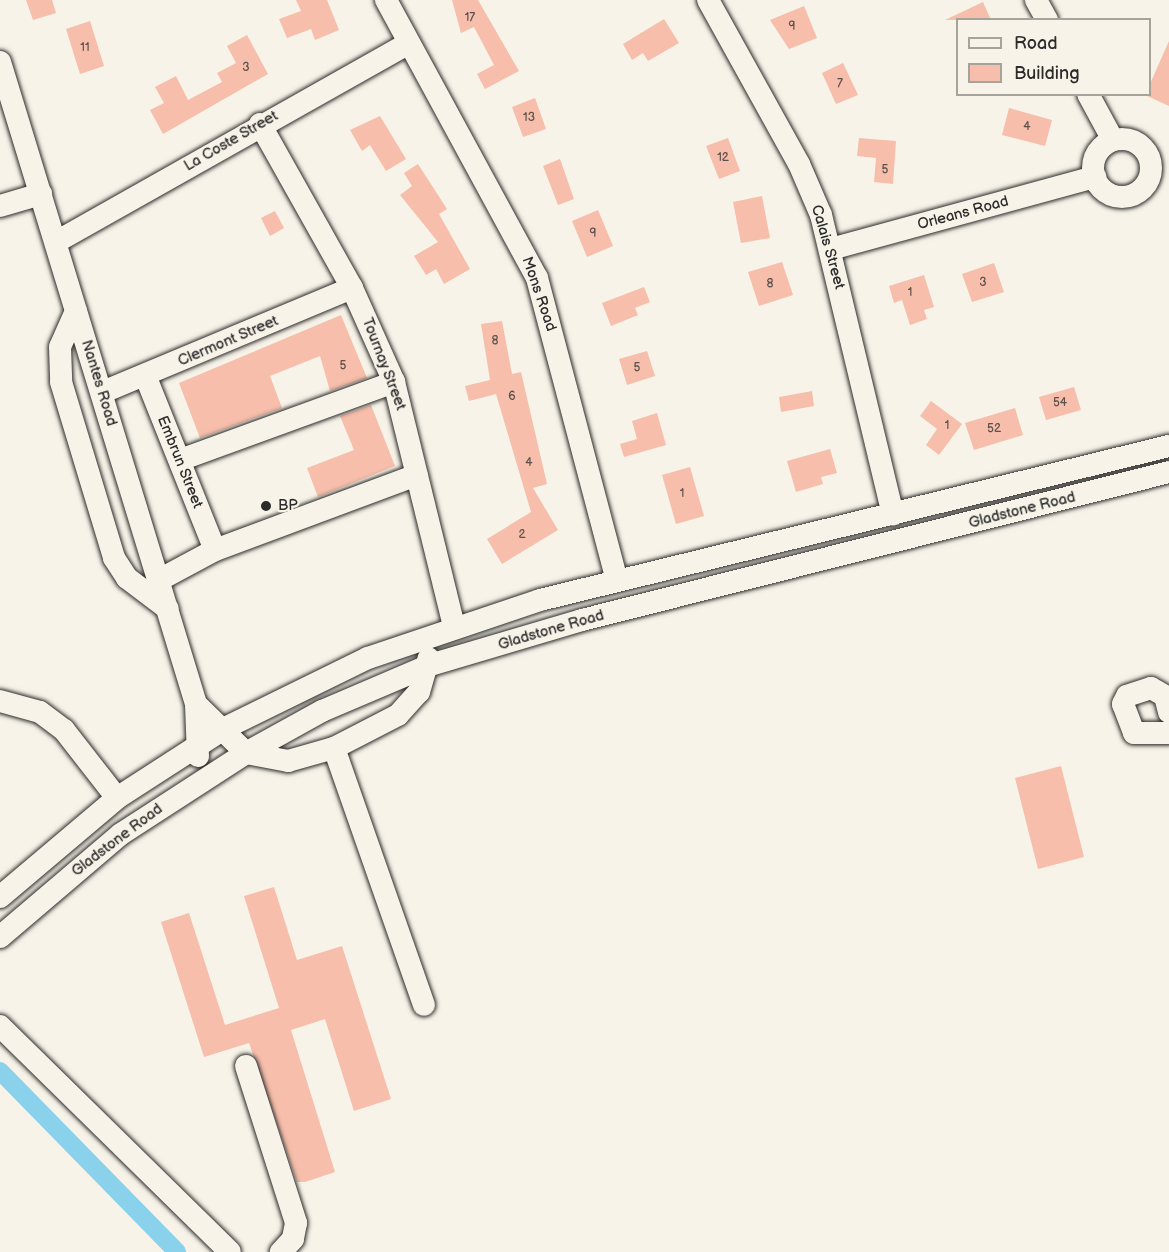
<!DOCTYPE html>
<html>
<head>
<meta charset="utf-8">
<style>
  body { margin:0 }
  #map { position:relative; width:1169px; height:1252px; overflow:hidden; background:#f7f3e8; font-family:"Balsamiq Sans",sans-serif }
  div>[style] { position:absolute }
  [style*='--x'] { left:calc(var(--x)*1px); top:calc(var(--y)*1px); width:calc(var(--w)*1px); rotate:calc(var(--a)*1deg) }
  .canal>* { height:18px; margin:-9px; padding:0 9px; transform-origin:9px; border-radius:9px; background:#8ad1eb }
  .building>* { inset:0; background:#f6beab }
  .roads { filter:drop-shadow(0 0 2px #2b2b2b) drop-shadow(0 0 2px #2b2b2b) }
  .minor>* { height:22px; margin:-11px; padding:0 11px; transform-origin:11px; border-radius:11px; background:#f7f3e8 }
  .minor>.ring { margin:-11px; padding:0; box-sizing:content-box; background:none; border:22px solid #f7f3e8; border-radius:50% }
  .dots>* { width:16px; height:16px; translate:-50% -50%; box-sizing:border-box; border:3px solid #f7f3e8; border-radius:50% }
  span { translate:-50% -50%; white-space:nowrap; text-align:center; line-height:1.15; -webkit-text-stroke:4.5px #f7f3e8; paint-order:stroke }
  .number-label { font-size:12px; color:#5e504b }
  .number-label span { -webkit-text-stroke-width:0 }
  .street-label { font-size:15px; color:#2b2b2b }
  .poi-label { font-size:15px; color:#2b2b2b }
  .left { translate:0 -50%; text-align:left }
  .legend { position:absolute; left:956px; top:18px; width:195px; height:78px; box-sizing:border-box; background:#f7f3e8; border:2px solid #a5a39c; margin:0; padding:8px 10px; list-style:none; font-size:18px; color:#2b2b2b }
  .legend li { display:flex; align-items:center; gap:12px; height:30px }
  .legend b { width:30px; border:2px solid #a5a39c }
</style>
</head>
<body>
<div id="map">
  <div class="canal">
    <i style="--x:0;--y:1071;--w:253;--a:45.6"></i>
  </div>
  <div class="building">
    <i style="clip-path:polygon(26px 0,52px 0,56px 13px,33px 20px)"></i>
    <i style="clip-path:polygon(296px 0,327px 0,339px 30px,315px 40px,311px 29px,287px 38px,279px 19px,301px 11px)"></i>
    <i style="clip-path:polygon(452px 0,478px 0,519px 71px,485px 89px,477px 74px,494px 65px,474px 27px,461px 33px)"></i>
    <i style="clip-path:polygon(983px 2px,991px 20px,945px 20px)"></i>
    <i style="clip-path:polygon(804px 6px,817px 38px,789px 49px,770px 20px)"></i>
    <i style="clip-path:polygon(664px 19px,679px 43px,648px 61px,643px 53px,632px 60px,623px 44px)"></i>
    <i style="clip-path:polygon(90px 21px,104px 66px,80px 74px,66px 29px)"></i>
    <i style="clip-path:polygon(247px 35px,268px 74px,163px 134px,150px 110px,164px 103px,155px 87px,176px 76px,188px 100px,222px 82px,217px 73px,236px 63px,227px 46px)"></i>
    <i style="clip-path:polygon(1169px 41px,1169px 106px,1145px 95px)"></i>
    <i style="clip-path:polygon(843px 63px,858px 95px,836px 104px,822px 73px)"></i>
    <i style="clip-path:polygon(535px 98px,546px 129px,523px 137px,512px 107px)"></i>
    <i style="clip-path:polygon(1009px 108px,1052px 120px,1045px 146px,1002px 135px)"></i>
    <i style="clip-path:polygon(380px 116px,406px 159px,386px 171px,370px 145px,362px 151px,350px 130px)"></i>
    <i style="clip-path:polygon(728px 138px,740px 171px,719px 179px,706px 146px)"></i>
    <i style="clip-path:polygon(859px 138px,896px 141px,893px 184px,874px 182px,876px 158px,857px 156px)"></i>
    <i style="clip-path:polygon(560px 159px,574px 199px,558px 205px,543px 166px)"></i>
    <i style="clip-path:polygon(418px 164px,447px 209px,439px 214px,470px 269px,444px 284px,436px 269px,426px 275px,414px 256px,438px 242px,400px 195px,412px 186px,404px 173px)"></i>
    <i style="clip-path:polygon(762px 196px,770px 238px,741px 243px,733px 202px)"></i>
    <i style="clip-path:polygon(598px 210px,613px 246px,587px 257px,572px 221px)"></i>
    <i style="clip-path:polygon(275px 211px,284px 228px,270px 236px,261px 218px)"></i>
    <i style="clip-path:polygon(782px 262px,793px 295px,759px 306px,748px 272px)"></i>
    <i style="clip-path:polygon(994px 263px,1004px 292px,972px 302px,962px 274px)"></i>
    <i style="clip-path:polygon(924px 275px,934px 307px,924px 310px,927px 319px,910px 325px,902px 300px,894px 303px,889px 286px)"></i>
    <i style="clip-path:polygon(644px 287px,650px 302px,635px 308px,638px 315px,611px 326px,602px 303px)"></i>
    <i style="clip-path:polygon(341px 315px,367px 378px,330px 391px,320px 356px,270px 376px,282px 408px,200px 438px,179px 383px)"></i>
    <i style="clip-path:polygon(502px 321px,512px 374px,521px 372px,547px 484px,533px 488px,558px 530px,502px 564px,487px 539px,531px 512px,496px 394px,469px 401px,465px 386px,490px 380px,481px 324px)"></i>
    <i style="clip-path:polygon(647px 351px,655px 376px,627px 385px,619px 359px)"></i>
    <i style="clip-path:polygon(1074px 387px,1081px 410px,1046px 420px,1039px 397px)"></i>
    <i style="clip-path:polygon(812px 391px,814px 406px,781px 412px,779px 397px)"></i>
    <i style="clip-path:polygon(931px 401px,962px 424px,939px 455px,926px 445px,937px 429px,920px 416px)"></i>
    <i style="clip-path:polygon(371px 405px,395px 466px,318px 497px,307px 468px,354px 450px,340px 416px)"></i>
    <i style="clip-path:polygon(1015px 408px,1023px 435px,974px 450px,965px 423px)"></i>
    <i style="clip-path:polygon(657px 413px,666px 445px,624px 457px,620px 444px,637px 439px,632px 421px)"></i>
    <i style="clip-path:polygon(830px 449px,837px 473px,821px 477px,823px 484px,796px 492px,787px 461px)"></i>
    <i style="clip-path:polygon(690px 467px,704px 516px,676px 524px,662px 475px)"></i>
    <i style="clip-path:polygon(1061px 766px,1084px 857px,1038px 869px,1015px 778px)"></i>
    <i style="clip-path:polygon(274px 887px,297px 960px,342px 946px,391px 1099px,354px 1111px,325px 1019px,291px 1030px,335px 1172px,305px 1182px,297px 1182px,249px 1043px,204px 1057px,161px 922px,189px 913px,225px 1025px,279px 1008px,244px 896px)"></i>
  </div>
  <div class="roads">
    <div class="minor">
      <i style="--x:386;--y:0;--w:316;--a:61.5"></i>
      <i style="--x:537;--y:278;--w:312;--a:75.2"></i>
      <i style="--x:708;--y:0;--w:188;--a:61"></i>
      <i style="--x:799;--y:164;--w:56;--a:66.7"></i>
      <i style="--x:821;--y:215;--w:308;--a:76.5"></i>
      <i style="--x:1036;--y:0;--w:23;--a:61"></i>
      <i style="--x:0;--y:62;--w:671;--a:73.02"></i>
      <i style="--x:196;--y:704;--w:52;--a:87.8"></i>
      <i style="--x:1088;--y:94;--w:52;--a:61.5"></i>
      <i style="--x:260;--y:124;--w:188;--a:60.7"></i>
      <i style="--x:352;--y:288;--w:103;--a:65.9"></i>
      <i style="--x:394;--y:382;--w:251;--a:76.2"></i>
      <i class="ring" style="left:1093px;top:139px;width:36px;height:36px"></i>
      <i style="--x:0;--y:206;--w:43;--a:-16.3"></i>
      <i style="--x:56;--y:242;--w:405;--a:-29.4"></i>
      <i style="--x:831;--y:249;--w:274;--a:-15.3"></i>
      <i style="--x:76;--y:311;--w:39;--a:114"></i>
      <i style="--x:60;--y:347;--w:35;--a:88"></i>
      <i style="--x:61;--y:382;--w:184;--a:73.2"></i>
      <i style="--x:114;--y:558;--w:24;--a:57"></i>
      <i style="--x:127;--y:578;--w:51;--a:37.1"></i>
      <i style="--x:145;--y:375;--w:188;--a:68.2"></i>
      <i style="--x:103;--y:392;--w:270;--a:-22.7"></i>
      <i style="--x:180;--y:460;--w:228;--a:-20"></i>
      <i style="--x:159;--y:580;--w:64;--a:-28.2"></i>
      <i style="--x:215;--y:550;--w:215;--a:-20.4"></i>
      <i style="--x:0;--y:701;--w:41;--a:15.4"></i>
      <i style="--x:40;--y:712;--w:30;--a:37"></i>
      <i style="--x:64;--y:730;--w:86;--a:52.1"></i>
      <i style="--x:196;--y:704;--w:70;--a:44.4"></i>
      <i style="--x:246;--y:753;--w:43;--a:10.8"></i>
      <i style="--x:288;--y:761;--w:48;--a:-15.8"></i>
      <i style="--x:334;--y:748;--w:72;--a:-27.3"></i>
      <i style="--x:398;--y:715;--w:31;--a:-48"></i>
      <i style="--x:419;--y:692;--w:35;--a:-74"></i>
      <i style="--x:1169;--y:712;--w:16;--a:-104"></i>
      <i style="--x:1165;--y:696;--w:16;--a:-150"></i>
      <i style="--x:1151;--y:688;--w:25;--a:162"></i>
      <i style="--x:1127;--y:696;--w:9;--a:117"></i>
      <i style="--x:1123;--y:704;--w:31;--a:69"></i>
      <i style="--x:1134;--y:733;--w:35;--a:0"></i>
      <i style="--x:334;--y:748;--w:272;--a:70.7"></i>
      <i style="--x:0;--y:897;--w:153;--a:-40.2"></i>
      <i style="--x:117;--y:798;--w:129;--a:-32.9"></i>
      <i style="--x:225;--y:728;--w:159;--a:-26.1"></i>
      <i style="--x:368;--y:658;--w:182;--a:-18.6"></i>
      <i style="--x:540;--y:600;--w:648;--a:-13.76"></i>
      <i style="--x:0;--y:937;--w:159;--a:-40.4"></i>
      <i style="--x:121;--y:834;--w:149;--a:-32.9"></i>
      <i style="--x:246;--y:753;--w:87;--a:-28.9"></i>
      <i style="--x:322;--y:711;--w:117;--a:-23.1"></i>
      <i style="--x:430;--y:665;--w:159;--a:-16.5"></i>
      <i style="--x:582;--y:620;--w:605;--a:-14.15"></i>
      <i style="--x:0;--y:1026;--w:322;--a:44.5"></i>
      <i style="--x:246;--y:1066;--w:165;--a:72.3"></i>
      <i style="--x:296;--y:1223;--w:16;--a:101"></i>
      <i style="--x:293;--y:1239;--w:18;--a:133"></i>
    </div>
  </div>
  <div class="dots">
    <i style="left:266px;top:506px;background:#2b2b2b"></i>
  </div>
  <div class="number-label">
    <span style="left:470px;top:18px">17</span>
    <span style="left:792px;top:27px">9</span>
    <span style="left:85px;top:48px">11</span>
    <span style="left:246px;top:68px">3</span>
    <span style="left:840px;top:84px">7</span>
    <span style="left:529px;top:118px">13</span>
    <span style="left:1027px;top:127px">4</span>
    <span style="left:723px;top:158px">12</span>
    <span style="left:885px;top:170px">5</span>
    <span style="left:593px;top:234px">9</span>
    <span style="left:983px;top:283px">3</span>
    <span style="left:770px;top:284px">8</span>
    <span style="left:910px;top:293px">1</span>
    <span style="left:495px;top:341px">8</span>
    <span style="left:343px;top:366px">5</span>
    <span style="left:637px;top:368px">5</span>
    <span style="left:512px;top:397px">6</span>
    <span style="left:1060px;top:403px">54</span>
    <span style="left:947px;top:426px">1</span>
    <span style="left:994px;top:429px">52</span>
    <span style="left:529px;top:463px">4</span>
    <span style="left:682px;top:494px">1</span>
    <span style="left:522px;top:535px">2</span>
  </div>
  <div class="street-label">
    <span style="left:231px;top:141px;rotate:-30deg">La Coste Street</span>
    <span style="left:963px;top:213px;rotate:-15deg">Orleans Road</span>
    <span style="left:828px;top:247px;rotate:74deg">Calais Street</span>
    <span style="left:539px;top:294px;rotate:71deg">Mons Road</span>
    <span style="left:228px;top:341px;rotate:-23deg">Clermont Street</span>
    <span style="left:384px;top:364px;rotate:69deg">Tournay Street</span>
    <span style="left:99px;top:383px;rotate:73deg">Nantes Road</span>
    <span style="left:180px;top:462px;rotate:68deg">Embrun Street</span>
    <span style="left:1022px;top:510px;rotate:-14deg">Gladstone Road</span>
    <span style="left:551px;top:630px;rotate:-16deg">Gladstone Road</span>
    <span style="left:117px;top:840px;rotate:-37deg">Gladstone Road</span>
  </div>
  <div class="poi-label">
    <span class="left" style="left:278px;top:506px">BP</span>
  </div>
  <ul class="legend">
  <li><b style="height:8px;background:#f7f3e8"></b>Road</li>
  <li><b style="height:16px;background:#f6beab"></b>Building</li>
  </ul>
</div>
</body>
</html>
